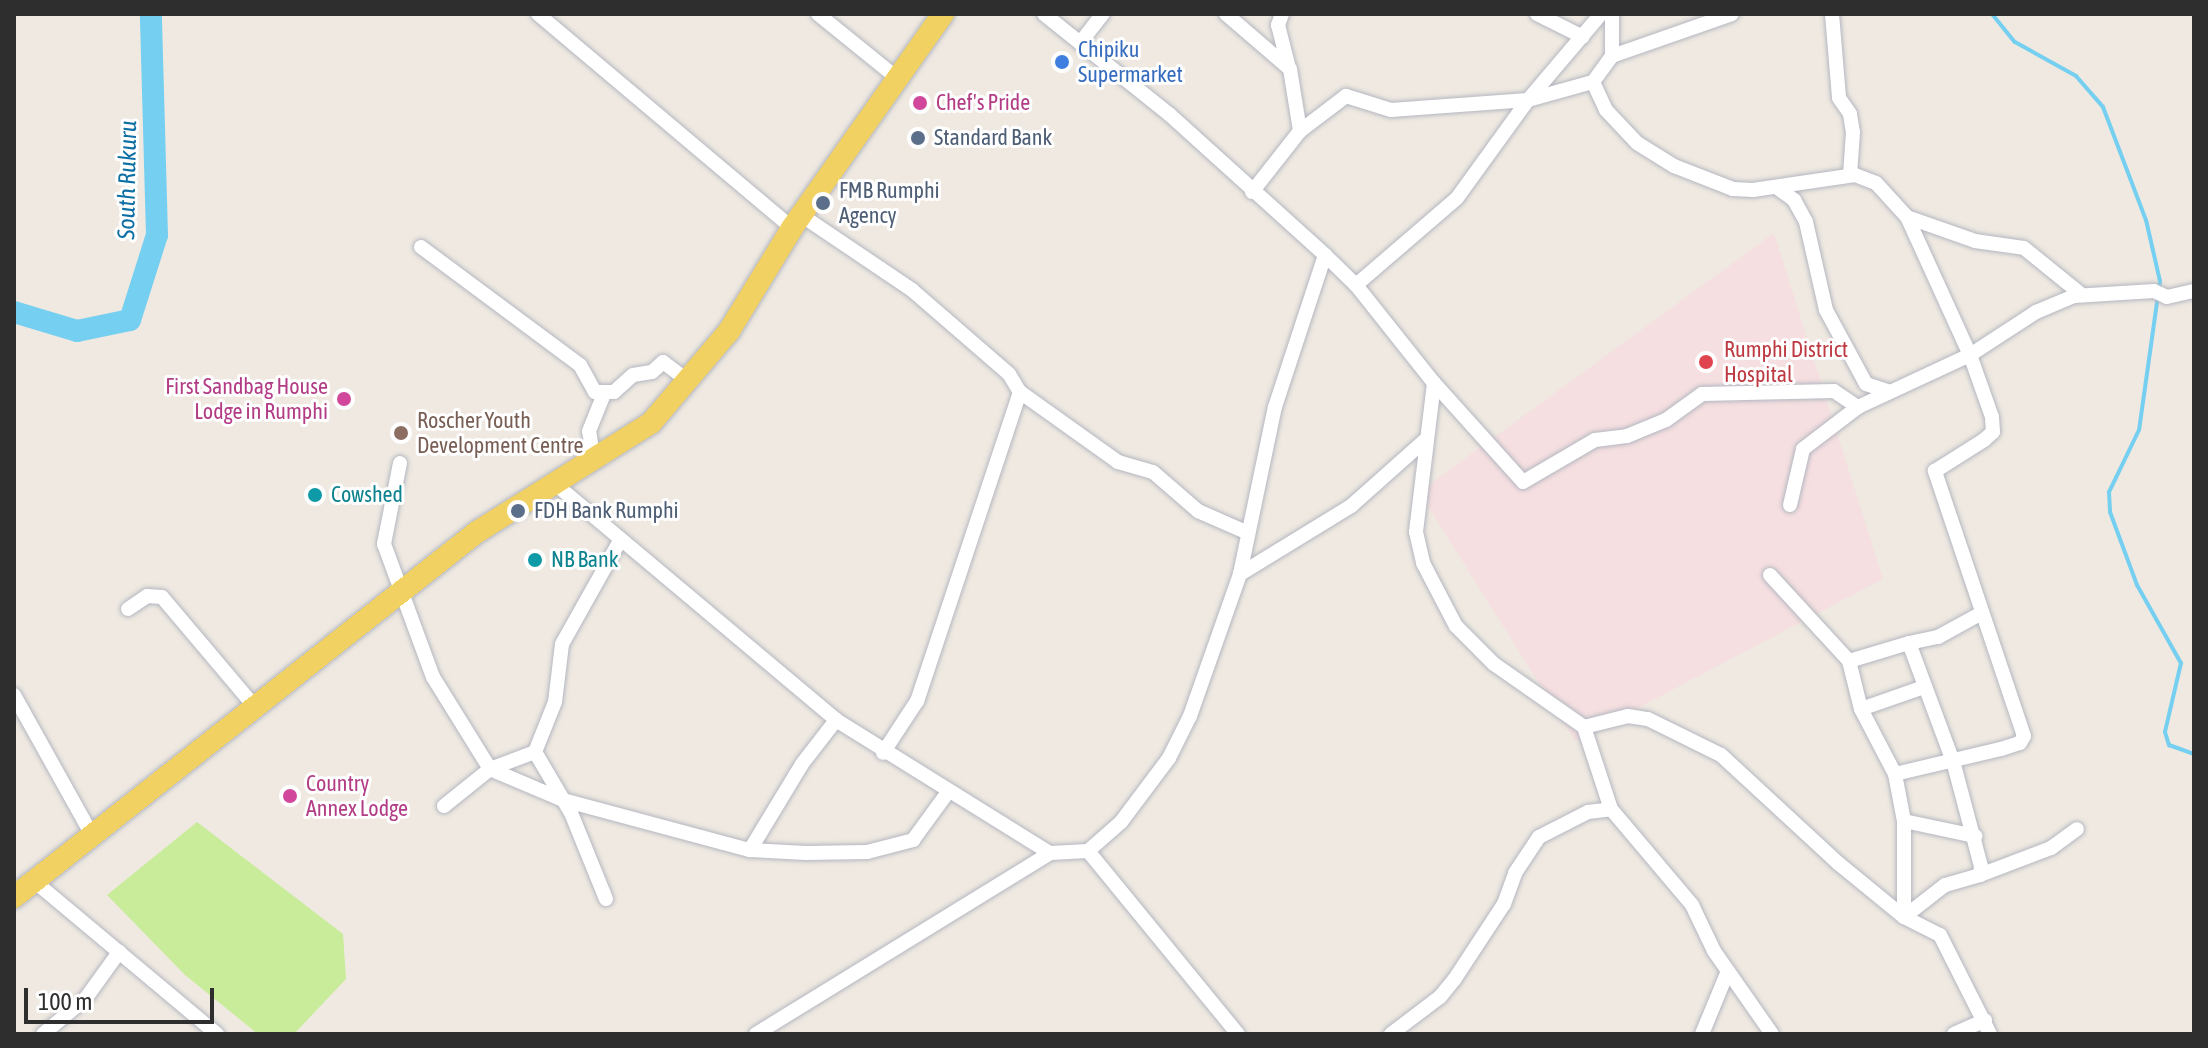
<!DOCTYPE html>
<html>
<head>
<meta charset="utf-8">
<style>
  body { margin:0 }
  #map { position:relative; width:2208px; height:1048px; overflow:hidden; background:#efe9e1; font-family:"Asap Condensed",sans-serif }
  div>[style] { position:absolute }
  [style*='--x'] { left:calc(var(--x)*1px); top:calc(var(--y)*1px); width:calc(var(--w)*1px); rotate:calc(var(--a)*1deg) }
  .medical>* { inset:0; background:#f5dfe0 }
  .pitch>* { inset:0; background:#c9ec9a }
  .stream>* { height:4px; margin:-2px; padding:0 2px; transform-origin:2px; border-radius:2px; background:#75cff0 }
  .river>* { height:22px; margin:-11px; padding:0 11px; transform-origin:11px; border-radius:11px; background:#75cff0 }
  .roads { filter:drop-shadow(0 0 2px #b4b7c1) drop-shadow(0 0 2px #b4b7c1) }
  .street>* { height:14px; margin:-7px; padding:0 7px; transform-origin:7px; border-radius:7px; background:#fff }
  .primary>* { height:22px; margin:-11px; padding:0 11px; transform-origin:11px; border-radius:11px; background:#f2d163 }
  .dots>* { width:22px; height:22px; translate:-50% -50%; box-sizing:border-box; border:4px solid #fff; border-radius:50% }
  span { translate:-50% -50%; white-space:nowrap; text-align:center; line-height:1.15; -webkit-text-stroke:6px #fff; paint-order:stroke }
  .shop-label { font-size:22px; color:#366cbe }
  .left { translate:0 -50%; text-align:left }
  .hotel-label { font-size:22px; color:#b23c85 }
  .right { translate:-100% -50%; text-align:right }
  .service-label { font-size:22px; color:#4e5e75 }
  .health-label { font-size:22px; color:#be3a42 }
  .education-label { font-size:22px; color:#785e54 }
  .culture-label { font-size:22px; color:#0d838f }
  .water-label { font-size:24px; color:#0d6fa3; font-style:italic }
  .frame { position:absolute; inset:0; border:16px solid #2e2e2e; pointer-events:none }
  .scale { position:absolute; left:24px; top:988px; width:190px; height:36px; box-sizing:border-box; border:4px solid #2e2e2e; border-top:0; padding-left:10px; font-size:24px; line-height:28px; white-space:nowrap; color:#2e2e2e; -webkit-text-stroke:6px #fff; paint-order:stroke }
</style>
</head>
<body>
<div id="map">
  <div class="medical">
    <i style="clip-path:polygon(1774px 233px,1883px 579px,1575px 741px,1419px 492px)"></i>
  </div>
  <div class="pitch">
    <i style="clip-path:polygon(197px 822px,343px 934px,346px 979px,294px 1034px,258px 1034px,185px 975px,107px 895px)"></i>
  </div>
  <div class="stream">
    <i style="--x:1992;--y:14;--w:36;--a:51"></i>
    <i style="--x:2015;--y:42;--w:70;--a:29.1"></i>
    <i style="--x:2076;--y:76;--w:41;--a:48.9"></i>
    <i style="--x:2103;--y:107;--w:121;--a:69.2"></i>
    <i style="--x:2146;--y:220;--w:63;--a:77.1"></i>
    <i style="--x:2160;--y:281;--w:150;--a:98"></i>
    <i style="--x:2139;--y:430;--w:69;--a:115.8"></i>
    <i style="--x:2109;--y:492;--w:20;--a:87"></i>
    <i style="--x:2110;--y:512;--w:78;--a:69.7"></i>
    <i style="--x:2137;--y:585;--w:90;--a:60.6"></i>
    <i style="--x:2181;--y:663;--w:71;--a:103.1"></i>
    <i style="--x:2165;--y:732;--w:14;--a:73"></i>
    <i style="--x:2169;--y:745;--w:27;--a:20"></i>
  </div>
  <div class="river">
    <i style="--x:14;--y:312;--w:66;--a:16.8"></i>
    <i style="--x:77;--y:331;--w:54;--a:-11.7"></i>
    <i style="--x:130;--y:320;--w:89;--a:-72.4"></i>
    <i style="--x:157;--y:235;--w:221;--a:-91.6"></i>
  </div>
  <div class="roads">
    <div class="street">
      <i style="--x:538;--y:14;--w:332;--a:40.1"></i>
      <i style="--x:818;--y:14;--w:102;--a:39"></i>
      <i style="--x:1044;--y:14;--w:160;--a:38.7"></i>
      <i style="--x:1169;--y:114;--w:210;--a:42.1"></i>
      <i style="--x:1325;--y:255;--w:43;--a:44.1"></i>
      <i style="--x:1356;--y:285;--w:125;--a:51.5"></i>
      <i style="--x:1434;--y:383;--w:150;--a:96.9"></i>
      <i style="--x:1416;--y:532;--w:32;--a:77"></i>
      <i style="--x:1423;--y:563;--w:71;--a:62.4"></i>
      <i style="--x:1456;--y:626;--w:54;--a:45"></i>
      <i style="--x:1494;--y:664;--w:110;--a:35"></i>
      <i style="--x:1584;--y:727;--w:45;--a:-14"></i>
      <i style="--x:1628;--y:716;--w:20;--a:9"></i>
      <i style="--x:1648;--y:719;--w:81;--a:26.3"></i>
      <i style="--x:1721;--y:755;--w:159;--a:42.7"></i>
      <i style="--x:1838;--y:863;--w:85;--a:39.3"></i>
      <i style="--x:1904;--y:917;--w:40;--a:26.6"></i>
      <i style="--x:1940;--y:935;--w:111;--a:63.2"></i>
      <i style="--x:1226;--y:14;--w:84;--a:40.7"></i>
      <i style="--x:1290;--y:69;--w:63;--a:80.8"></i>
      <i style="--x:1282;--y:14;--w:12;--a:110"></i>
      <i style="--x:1278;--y:25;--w:44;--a:75.7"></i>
      <i style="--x:1537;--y:14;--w:51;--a:26.6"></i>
      <i style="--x:1612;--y:14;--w:42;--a:90"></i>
      <i style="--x:1832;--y:14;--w:84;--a:85.2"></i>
      <i style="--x:1839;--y:98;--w:19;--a:55"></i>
      <i style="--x:1850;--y:114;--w:18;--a:81"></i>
      <i style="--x:1853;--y:132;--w:43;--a:94"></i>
      <i style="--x:1080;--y:43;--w:37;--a:-52"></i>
      <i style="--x:1593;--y:82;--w:32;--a:-54"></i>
      <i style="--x:1612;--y:56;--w:127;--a:-19.3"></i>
      <i style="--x:1779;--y:189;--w:19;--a:36"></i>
      <i style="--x:1794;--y:200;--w:25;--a:61"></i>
      <i style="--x:1806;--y:222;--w:90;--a:77.2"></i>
      <i style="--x:1826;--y:310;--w:84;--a:61.6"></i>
      <i style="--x:1866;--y:384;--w:23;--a:18"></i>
      <i style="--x:1252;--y:192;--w:78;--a:-51.8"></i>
      <i style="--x:1300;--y:131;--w:58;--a:-37.3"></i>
      <i style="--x:1346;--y:96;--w:47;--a:17.3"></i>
      <i style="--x:1391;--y:110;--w:137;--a:-4.2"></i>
      <i style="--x:1528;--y:100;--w:67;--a:-15.5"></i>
      <i style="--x:1593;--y:82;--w:31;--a:65"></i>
      <i style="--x:1606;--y:110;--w:45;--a:46.8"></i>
      <i style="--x:1637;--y:143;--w:44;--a:31.9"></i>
      <i style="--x:1674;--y:166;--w:63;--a:21.3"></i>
      <i style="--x:1733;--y:189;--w:20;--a:3"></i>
      <i style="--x:1753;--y:190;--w:103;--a:-8.4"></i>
      <i style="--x:1855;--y:175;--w:22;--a:21"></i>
      <i style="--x:1876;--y:183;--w:46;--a:47.6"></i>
      <i style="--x:1907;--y:217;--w:72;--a:19.4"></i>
      <i style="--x:1975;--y:241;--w:49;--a:8.1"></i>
      <i style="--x:2024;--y:248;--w:75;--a:39"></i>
      <i style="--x:801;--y:215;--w:134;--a:34"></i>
      <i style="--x:912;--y:290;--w:128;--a:40.9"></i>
      <i style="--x:1009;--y:374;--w:21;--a:59"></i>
      <i style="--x:1020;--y:392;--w:326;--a:108.4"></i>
      <i style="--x:917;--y:701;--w:62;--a:123.2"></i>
      <i style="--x:421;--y:247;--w:198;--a:36.6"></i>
      <i style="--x:580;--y:365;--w:31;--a:61"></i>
      <i style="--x:595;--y:392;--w:19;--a:0"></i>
      <i style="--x:614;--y:392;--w:25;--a:-42"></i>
      <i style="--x:633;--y:375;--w:19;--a:-9"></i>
      <i style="--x:652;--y:372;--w:15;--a:-42"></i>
      <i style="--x:663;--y:362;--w:34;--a:37"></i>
      <i style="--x:1356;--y:285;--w:133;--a:-40.7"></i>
      <i style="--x:1457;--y:198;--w:121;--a:-54.1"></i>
      <i style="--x:1528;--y:100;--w:113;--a:-49.7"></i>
      <i style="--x:1434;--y:383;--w:133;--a:48"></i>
      <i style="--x:1523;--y:482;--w:83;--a:-30.3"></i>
      <i style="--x:1595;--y:440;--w:32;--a:-7"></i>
      <i style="--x:1627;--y:436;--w:42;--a:-22.3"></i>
      <i style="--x:1666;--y:420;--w:44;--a:-35.8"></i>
      <i style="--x:1702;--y:394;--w:132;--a:-1.3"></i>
      <i style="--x:1834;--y:391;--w:29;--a:34"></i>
      <i style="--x:1020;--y:392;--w:120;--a:35.5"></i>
      <i style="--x:1118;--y:462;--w:36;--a:16"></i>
      <i style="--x:1153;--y:472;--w:60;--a:40.9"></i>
      <i style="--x:1198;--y:511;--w:55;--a:23.7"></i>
      <i style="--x:594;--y:462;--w:31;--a:-99"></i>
      <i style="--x:589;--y:431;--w:38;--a:-68"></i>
      <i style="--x:400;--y:463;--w:83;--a:101.2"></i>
      <i style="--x:384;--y:544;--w:142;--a:69.8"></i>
      <i style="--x:433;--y:677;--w:108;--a:58.2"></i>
      <i style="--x:490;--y:769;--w:79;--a:23"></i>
      <i style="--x:563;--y:800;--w:194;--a:15"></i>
      <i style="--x:750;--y:850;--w:56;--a:3.1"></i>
      <i style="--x:806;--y:853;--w:61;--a:-0.9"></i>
      <i style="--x:867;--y:852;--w:48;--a:-14.6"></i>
      <i style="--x:913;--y:840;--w:59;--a:-53.9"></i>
      <i style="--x:554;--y:483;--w:368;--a:40"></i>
      <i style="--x:836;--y:720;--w:252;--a:31.9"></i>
      <i style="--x:1790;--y:505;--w:57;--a:-76.9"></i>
      <i style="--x:1803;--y:449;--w:69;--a:-37.4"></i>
      <i style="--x:1858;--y:407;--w:123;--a:-24.9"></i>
      <i style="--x:1970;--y:355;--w:79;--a:-33.1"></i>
      <i style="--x:2036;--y:312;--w:41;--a:-22.8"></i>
      <i style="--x:2074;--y:296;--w:80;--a:-3.6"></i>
      <i style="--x:2154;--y:291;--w:14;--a:25"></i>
      <i style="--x:2167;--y:297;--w:28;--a:-13"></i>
      <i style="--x:1240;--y:574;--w:171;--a:-78.2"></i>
      <i style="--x:1275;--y:407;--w:160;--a:-71.8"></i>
      <i style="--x:1770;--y:575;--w:117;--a:47.4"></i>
      <i style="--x:1849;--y:661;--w:63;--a:-16.7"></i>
      <i style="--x:1909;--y:643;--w:126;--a:69.6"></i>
      <i style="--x:1953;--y:761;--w:109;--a:75.1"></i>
      <i style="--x:1981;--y:866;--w:9;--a:96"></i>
      <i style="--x:1980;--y:875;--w:36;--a:164"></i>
      <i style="--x:1945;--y:885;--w:52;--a:142"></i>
      <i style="--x:128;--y:609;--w:23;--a:-34"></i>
      <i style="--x:147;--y:596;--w:15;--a:4"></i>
      <i style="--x:162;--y:597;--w:143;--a:49.8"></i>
      <i style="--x:1909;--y:643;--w:30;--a:-12"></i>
      <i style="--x:1938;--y:637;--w:48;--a:-28.7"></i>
      <i style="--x:1849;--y:661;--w:49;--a:76"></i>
      <i style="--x:1861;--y:709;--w:73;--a:62.4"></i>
      <i style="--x:1895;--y:774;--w:48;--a:79.2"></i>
      <i style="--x:1904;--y:821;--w:96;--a:90"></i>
      <i style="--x:14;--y:695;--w:160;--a:60.9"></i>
      <i style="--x:1861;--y:709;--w:67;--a:-19.2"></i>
      <i style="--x:1584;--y:727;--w:86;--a:71.8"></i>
      <i style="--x:1611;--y:809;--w:126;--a:49.8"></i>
      <i style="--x:1692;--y:905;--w:51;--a:64.4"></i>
      <i style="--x:1714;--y:951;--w:101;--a:55.1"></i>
      <i style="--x:1895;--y:774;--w:109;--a:-13.3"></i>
      <i style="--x:2001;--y:749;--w:20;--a:-18"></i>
      <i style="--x:2020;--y:743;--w:8;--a:-60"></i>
      <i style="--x:2024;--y:736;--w:280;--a:-108.6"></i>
      <i style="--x:1935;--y:471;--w:58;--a:-32.3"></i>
      <i style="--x:1984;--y:440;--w:12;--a:-42"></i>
      <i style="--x:1993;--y:432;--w:15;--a:-94"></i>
      <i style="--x:1992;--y:417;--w:66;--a:-109.5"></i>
      <i style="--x:1970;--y:355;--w:152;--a:-114.5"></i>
      <i style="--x:444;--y:806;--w:59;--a:-38.8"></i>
      <i style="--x:490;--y:769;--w:48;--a:-20.7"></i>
      <i style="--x:1904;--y:821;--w:73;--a:11.9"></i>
      <i style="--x:750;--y:850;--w:100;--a:-58.8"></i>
      <i style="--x:802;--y:764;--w:56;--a:-52.3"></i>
      <i style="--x:1088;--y:851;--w:237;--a:50.7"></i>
      <i style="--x:1980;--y:875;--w:76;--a:-20.8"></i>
      <i style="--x:2051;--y:848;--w:32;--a:-36"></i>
      <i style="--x:34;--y:881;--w:239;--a:39.9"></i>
      <i style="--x:606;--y:899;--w:93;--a:-112.1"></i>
      <i style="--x:571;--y:813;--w:71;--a:-120.5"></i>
      <i style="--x:535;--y:752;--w:54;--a:-68.2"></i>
      <i style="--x:555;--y:702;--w:58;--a:-83.1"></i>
      <i style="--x:562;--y:644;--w:120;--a:-60.7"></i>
      <i style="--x:43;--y:1034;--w:56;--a:-39.9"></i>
      <i style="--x:86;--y:998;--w:57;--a:-54.3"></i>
      <i style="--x:756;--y:1034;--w:345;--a:-31.6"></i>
      <i style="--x:1050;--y:853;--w:38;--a:-3"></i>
      <i style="--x:1088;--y:851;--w:44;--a:-41.3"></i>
      <i style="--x:1121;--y:822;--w:80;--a:-53.1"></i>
      <i style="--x:1169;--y:758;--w:47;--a:-63.4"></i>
      <i style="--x:1190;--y:716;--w:151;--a:-70.6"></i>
      <i style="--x:1240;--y:574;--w:130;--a:-31.5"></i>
      <i style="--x:1351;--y:506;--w:98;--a:-41.7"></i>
      <i style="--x:1391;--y:1034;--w:61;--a:-37.1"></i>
      <i style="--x:1440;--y:997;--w:22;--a:-51"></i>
      <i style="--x:1454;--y:980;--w:91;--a:-56.7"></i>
      <i style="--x:1504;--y:904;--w:33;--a:-70"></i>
      <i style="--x:1515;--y:873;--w:43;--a:-56.3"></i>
      <i style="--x:1539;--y:837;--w:55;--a:-27"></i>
      <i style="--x:1588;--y:812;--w:23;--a:-7"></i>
      <i style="--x:1702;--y:1034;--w:68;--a:-67.6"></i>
      <i style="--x:1954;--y:1034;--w:34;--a:-24"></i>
    </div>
    <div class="primary">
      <i style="--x:14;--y:897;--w:590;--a:-38.25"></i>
      <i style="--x:477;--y:532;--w:205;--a:-32.1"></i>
      <i style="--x:651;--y:423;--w:121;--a:-49.7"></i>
      <i style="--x:729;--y:331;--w:121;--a:-58.5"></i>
      <i style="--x:792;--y:228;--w:262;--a:-54.8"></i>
    </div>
  </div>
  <div class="dots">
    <i style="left:1062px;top:62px;background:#3f7fe0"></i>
    <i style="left:920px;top:103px;background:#d1479c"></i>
    <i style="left:918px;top:138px;background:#5c6f8a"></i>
    <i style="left:823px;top:203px;background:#5c6f8a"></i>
    <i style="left:1706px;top:362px;background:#e0444e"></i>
    <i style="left:344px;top:399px;background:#d1479c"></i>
    <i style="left:401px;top:433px;background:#8d6e63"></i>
    <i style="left:315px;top:495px;background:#0f9aa8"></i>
    <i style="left:518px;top:511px;background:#5c6f8a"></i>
    <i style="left:535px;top:560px;background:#0f9aa8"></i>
    <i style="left:290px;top:796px;background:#d1479c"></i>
  </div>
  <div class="shop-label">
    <span class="left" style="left:1078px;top:62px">Chipiku<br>Supermarket</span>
  </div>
  <div class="hotel-label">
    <span class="left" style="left:936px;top:103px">Chef's Pride</span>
    <span class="right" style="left:328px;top:399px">First Sandbag House<br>Lodge in Rumphi</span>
    <span class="left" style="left:306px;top:796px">Country<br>Annex Lodge</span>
  </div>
  <div class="service-label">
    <span class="left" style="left:934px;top:138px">Standard Bank</span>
    <span class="left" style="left:839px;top:203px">FMB Rumphi<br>Agency</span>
    <span class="left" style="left:534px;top:511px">FDH Bank Rumphi</span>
  </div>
  <div class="health-label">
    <span class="left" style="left:1724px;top:362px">Rumphi District<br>Hospital</span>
  </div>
  <div class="education-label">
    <span class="left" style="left:417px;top:433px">Roscher Youth<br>Development Centre</span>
  </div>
  <div class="culture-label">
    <span class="left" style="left:331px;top:495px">Cowshed</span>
    <span class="left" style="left:551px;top:560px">NB Bank</span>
  </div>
  <div class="water-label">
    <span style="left:127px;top:180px;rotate:-89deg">South Rukuru</span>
  </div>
  <div class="frame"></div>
  <div class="scale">100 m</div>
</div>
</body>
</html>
